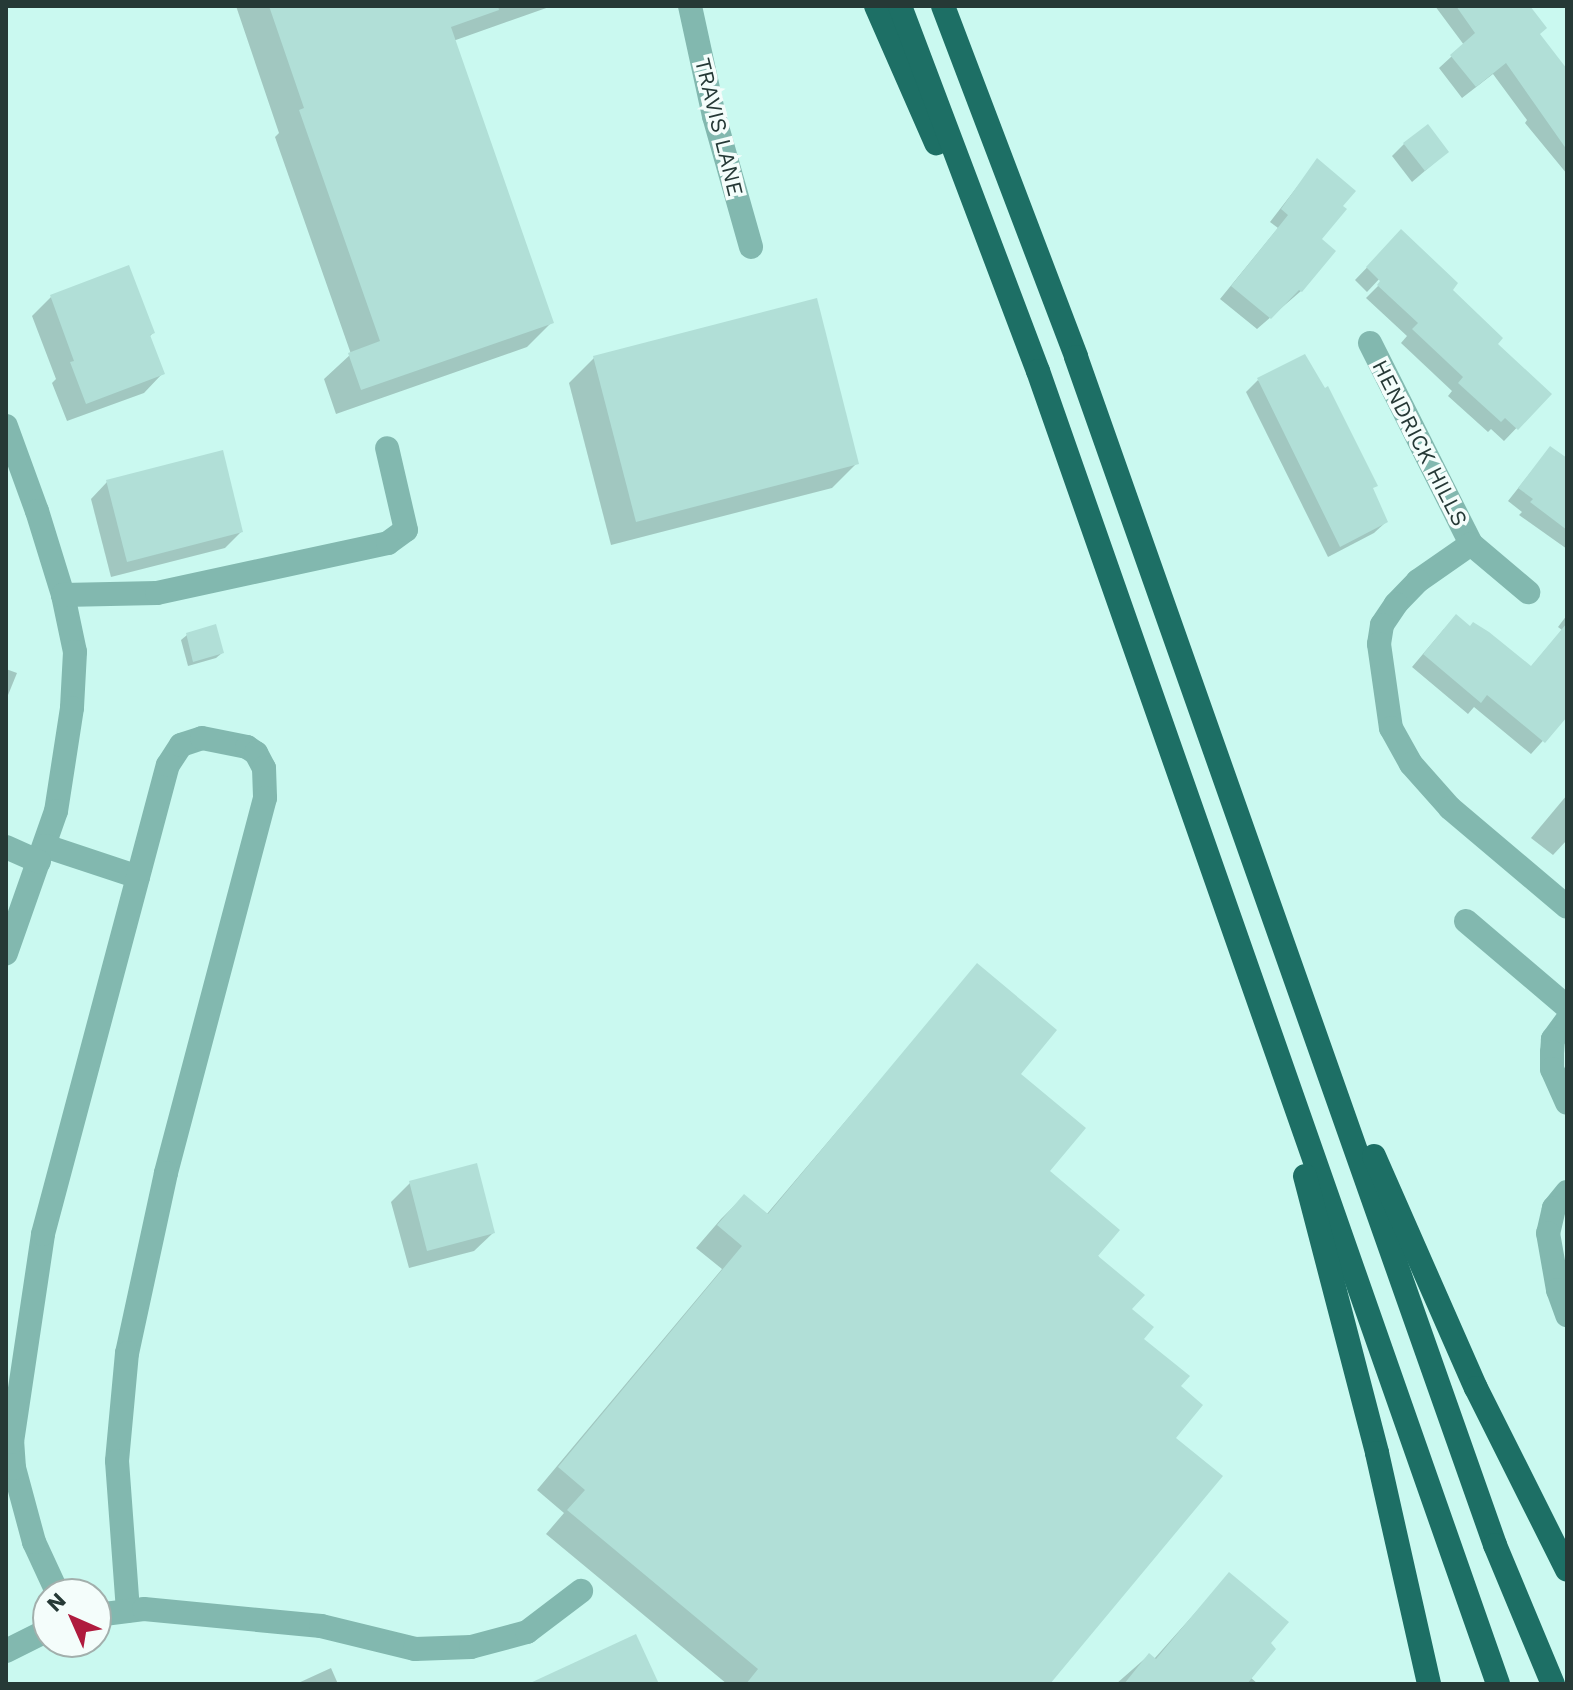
<!DOCTYPE html>
<html>
<head>
<meta charset="utf-8">
<style>
  body { margin:0 }
  #map { position:relative; width:1573px; height:1690px; overflow:hidden; background:#caf9f0; font-family:"Work Sans",sans-serif }
  div>[style] { position:absolute }
  [style*='--x'] { left:calc(var(--x)*1px); top:calc(var(--y)*1px); width:calc(var(--w)*1px); rotate:calc(var(--a)*1deg) }
  .shadow>* { inset:0; background:#0003 }
  .building>* { inset:0; background:#b1dfd7 }
  .minor>* { height:24px; margin:-12px; padding:0 12px; transform-origin:12px; border-radius:12px; background:#82b8af }
  .highway>* { height:24px; margin:-12px; padding:0 12px; transform-origin:12px; border-radius:12px; background:#1d6f65 }
  span { translate:-50% -50%; white-space:nowrap; text-align:center; line-height:1.15; -webkit-text-stroke:7px #f4fdfb; paint-order:stroke }
  .street-label { font-size:22px; color:#263936 }
  .frame { position:absolute; inset:0; border:8px solid #263936; pointer-events:none }
  .north { position:absolute; left:32px; top:1578px; width:80px; height:80px; box-sizing:border-box; background:#f4fdfb; border:2px solid #a2afac; border-radius:50%; rotate:315deg; font-size:22px; font-weight:700; line-height:32px; text-align:center; color:#263936 }
  .north::after { content:''; display:block; margin:auto; width:28px; height:36px; background:#af1b3e; clip-path:polygon(50% 0,100% 100%,50% 72%,0 100%) }
</style>
</head>
<body>
<div id="map">
  <div class="shadow">
    <i style="clip-path:polygon(236px 6px,552px 6px,453px 41px,552px 322px,527px 347px,336px 414px,324px 379px,351px 354px,275px 137px,279px 133px)"></i>
    <i style="clip-path:polygon(1435px 6px,1511px 6px,1567px 73px,1567px 174px,1525px 123px,1527px 120px,1493px 74px,1462px 98px,1439px 68px,1464px 45px)"></i>
    <i style="clip-path:polygon(1404px 144px,1447px 152px,1412px 182px,1392px 156px)"></i>
    <i style="clip-path:polygon(1317px 161px,1319px 240px,1301px 291px,1257px 329px,1220px 299px,1278px 228px,1270px 222px)"></i>
    <i style="clip-path:polygon(1401px 232px,1495px 345px,1549px 394px,1504px 441px,1491px 429px,1488px 432px,1448px 396px,1452px 391px,1401px 343px,1407px 336px,1366px 298px,1385px 279px,1382px 276px,1367px 292px,1355px 280px)"></i>
    <i style="clip-path:polygon(51px 297px,153px 333px,149px 337px,162px 374px,144px 393px,67px 421px,52px 383px,56px 379px,32px 316px)"></i>
    <i style="clip-path:polygon(594px 358px,857px 463px,832px 488px,611px 545px,569px 383px)"></i>
    <i style="clip-path:polygon(1258px 380px,1371px 490px,1386px 522px,1374px 533px,1328px 557px,1246px 392px)"></i>
    <i style="clip-path:polygon(1550px 448px,1567px 462px,1567px 549px,1519px 515px,1522px 512px,1508px 501px)"></i>
    <i style="clip-path:polygon(107px 482px,241px 532px,225px 548px,111px 577px,91px 499px)"></i>
    <i style="clip-path:polygon(1567px 615px,1567px 714px,1531px 754px,1474px 707px,1468px 714px,1412px 667px,1444px 629px,1530px 668px,1562px 630px,1558px 627px)"></i>
    <i style="clip-path:polygon(187px 635px,222px 653px,216px 658px,188px 666px,181px 640px)"></i>
    <i style="clip-path:polygon(6px 669px,17px 673px,6px 700px)"></i>
    <i style="clip-path:polygon(1567px 795px,1567px 840px,1553px 855px,1531px 838px)"></i>
    <i style="clip-path:polygon(977px 966px,1018px 1074px,1047px 1171px,1130px 1309px,1142px 1339px,1178px 1387px,1047px 1684px,727px 1684px,546px 1534px,564px 1513px,537px 1490px,722px 1269px,696px 1248px,721px 1219px,744px 1196px,766px 1215px)"></i>
    <i style="clip-path:polygon(410px 1183px,493px 1233px,474px 1251px,409px 1268px,391px 1202px)"></i>
    <i style="clip-path:polygon(1229px 1575px,1268px 1644px,1250px 1677px,1258px 1684px,1116px 1684px,1149px 1655px,1154px 1659px)"></i>
    <i style="clip-path:polygon(331px 1668px,338px 1684px,296px 1684px)"></i>
  </div>
  <div class="building">
    <i style="clip-path:polygon(269px 6px,498px 6px,499px 10px,451px 27px,554px 323px,361px 390px,348px 353px,380px 341px,299px 110px,304px 108px)"></i>
    <i style="clip-path:polygon(1456px 6px,1530px 6px,1547px 28px,1540px 34px,1567px 69px,1567px 150px,1506px 63px,1476px 87px,1450px 55px,1475px 33px)"></i>
    <i style="clip-path:polygon(1428px 124px,1449px 152px,1425px 171px,1403px 143px)"></i>
    <i style="clip-path:polygon(1317px 158px,1356px 191px,1343px 206px,1347px 209px,1322px 239px,1336px 251px,1302px 292px,1299px 290px,1271px 319px,1231px 286px,1288px 215px,1281px 209px)"></i>
    <i style="clip-path:polygon(1401px 229px,1458px 283px,1453px 290px,1503px 338px,1498px 344px,1552px 394px,1518px 430px,1505px 418px,1501px 422px,1458px 383px,1463px 377px,1412px 329px,1418px 323px,1377px 285px,1380px 281px,1366px 267px)"></i>
    <i style="clip-path:polygon(129px 265px,155px 333px,150px 335px,165px 374px,86px 404px,70px 362px,74px 361px,50px 295px)"></i>
    <i style="clip-path:polygon(817px 298px,859px 464px,636px 522px,593px 356px)"></i>
    <i style="clip-path:polygon(1305px 354px,1325px 388px,1328px 386px,1378px 486px,1373px 488px,1388px 522px,1340px 547px,1257px 378px)"></i>
    <i style="clip-path:polygon(1550px 446px,1567px 458px,1567px 530px,1530px 502px,1533px 499px,1518px 488px)"></i>
    <i style="clip-path:polygon(223px 450px,243px 532px,127px 562px,106px 480px)"></i>
    <i style="clip-path:polygon(1456px 614px,1470px 626px,1473px 622px,1489px 632px,1531px 666px,1567px 623px,1567px 717px,1545px 743px,1487px 695px,1481px 703px,1423px 654px)"></i>
    <i style="clip-path:polygon(216px 624px,224px 653px,193px 662px,186px 633px)"></i>
    <i style="clip-path:polygon(977px 963px,1057px 1030px,1021px 1074px,1086px 1128px,1050px 1171px,1120px 1230px,1098px 1256px,1145px 1295px,1132px 1309px,1154px 1327px,1144px 1339px,1190px 1376px,1181px 1386px,1203px 1405px,1176px 1438px,1223px 1476px,1050px 1684px,746px 1684px,758px 1669px,567px 1510px,585px 1490px,558px 1467px,742px 1246px,717px 1225px,744px 1194px,768px 1214px)"></i>
    <i style="clip-path:polygon(477px 1163px,495px 1233px,427px 1251px,409px 1181px)"></i>
    <i style="clip-path:polygon(1229px 1572px,1289px 1622px,1271px 1643px,1276px 1649px,1247px 1684px,1124px 1684px,1149px 1653px,1156px 1659px)"></i>
    <i style="clip-path:polygon(636px 1634px,659px 1684px,528px 1684px)"></i>
  </div>
  <div class="minor">
    <i style="--x:690;--y:6;--w:113;--a:77.7"></i>
    <i style="--x:714;--y:116;--w:136;--a:74.2"></i>
    <i style="--x:1370;--y:343;--w:225;--a:63.3"></i>
    <i style="--x:1471;--y:544;--w:75;--a:40.1"></i>
    <i style="--x:6;--y:426;--w:90;--a:70"></i>
    <i style="--x:37;--y:511;--w:88;--a:72.8"></i>
    <i style="--x:63;--y:595;--w:58;--a:78.1"></i>
    <i style="--x:75;--y:652;--w:56;--a:93.1"></i>
    <i style="--x:72;--y:708;--w:104;--a:98.8"></i>
    <i style="--x:56;--y:811;--w:151;--a:109.4"></i>
    <i style="--x:1471;--y:544;--w:65;--a:145.1"></i>
    <i style="--x:1418;--y:581;--w:32;--a:134"></i>
    <i style="--x:1396;--y:604;--w:25;--a:124"></i>
    <i style="--x:1382;--y:625;--w:19;--a:99"></i>
    <i style="--x:1379;--y:644;--w:85;--a:81.9"></i>
    <i style="--x:1391;--y:728;--w:41;--a:60.9"></i>
    <i style="--x:1411;--y:764;--w:59;--a:48.4"></i>
    <i style="--x:1450;--y:808;--w:153;--a:40.2"></i>
    <i style="--x:63;--y:595;--w:94;--a:-1.2"></i>
    <i style="--x:157;--y:593;--w:236;--a:-12.2"></i>
    <i style="--x:388;--y:543;--w:22;--a:-36"></i>
    <i style="--x:406;--y:530;--w:84;--a:-103"></i>
    <i style="--x:45;--y:846;--w:98;--a:18.4"></i>
    <i style="--x:6;--y:847;--w:36;--a:24"></i>
    <i style="--x:1466;--y:921;--w:133;--a:40.4"></i>
    <i style="--x:1567;--y:1020;--w:24;--a:126"></i>
    <i style="--x:1553;--y:1039;--w:13;--a:94"></i>
    <i style="--x:1552;--y:1052;--w:17;--a:90"></i>
    <i style="--x:1552;--y:1069;--w:37;--a:66"></i>
    <i style="--x:1567;--y:1192;--w:21;--a:129"></i>
    <i style="--x:1554;--y:1208;--w:26;--a:103"></i>
    <i style="--x:1548;--y:1233;--w:58;--a:80"></i>
    <i style="--x:1558;--y:1290;--w:27;--a:70"></i>
    <i style="--x:58;--y:1594;--w:57;--a:-114.8"></i>
    <i style="--x:34;--y:1542;--w:77;--a:-105.1"></i>
    <i style="--x:14;--y:1468;--w:26;--a:-94"></i>
    <i style="--x:12;--y:1442;--w:210;--a:-81.5"></i>
    <i style="--x:43;--y:1234;--w:485;--a:-75.1"></i>
    <i style="--x:168;--y:765;--w:24;--a:-57"></i>
    <i style="--x:181;--y:745;--w:22;--a:-18"></i>
    <i style="--x:202;--y:738;--w:46;--a:11.3"></i>
    <i style="--x:247;--y:747;--w:11;--a:34"></i>
    <i style="--x:256;--y:753;--w:17;--a:62"></i>
    <i style="--x:264;--y:768;--w:30;--a:88"></i>
    <i style="--x:265;--y:798;--w:388;--a:104.8"></i>
    <i style="--x:166;--y:1173;--w:184;--a:102.2"></i>
    <i style="--x:127;--y:1353;--w:108;--a:95.3"></i>
    <i style="--x:117;--y:1461;--w:150;--a:85.8"></i>
    <i style="--x:96;--y:1615;--w:48;--a:-7.1"></i>
    <i style="--x:144;--y:1609;--w:178;--a:5.5"></i>
    <i style="--x:321;--y:1626;--w:97;--a:13.7"></i>
    <i style="--x:415;--y:1649;--w:56;--a:-2"></i>
    <i style="--x:471;--y:1647;--w:58;--a:-15"></i>
    <i style="--x:527;--y:1632;--w:68;--a:-37.2"></i>
    <i style="--x:6;--y:1651;--w:47;--a:-26.6"></i>
  </div>
  <div class="highway">
    <i style="--x:876;--y:6;--w:150;--a:66.3"></i>
    <i style="--x:900;--y:6;--w:390;--a:69.3"></i>
    <i style="--x:1038;--y:371;--w:1391;--a:70.69"></i>
    <i style="--x:943;--y:6;--w:375;--a:69.2"></i>
    <i style="--x:1076;--y:357;--w:1260;--a:70.57"></i>
    <i style="--x:1495;--y:1545;--w:151;--a:67.4"></i>
    <i style="--x:1374;--y:1156;--w:253;--a:66.3"></i>
    <i style="--x:1476;--y:1388;--w:203;--a:63.4"></i>
    <i style="--x:1305;--y:1176;--w:286;--a:75.4"></i>
    <i style="--x:1377;--y:1453;--w:237;--a:77.3"></i>
  </div>
  <div class="street-label">
    <span style="left:719px;top:127px;rotate:76deg">TRAVIS LANE</span>
    <span style="left:1420px;top:443px;rotate:63deg">HENDRICK HILLS</span>
  </div>
  <div class="frame"></div>
  <div class="north">N</div>
</div>
</body>
</html>
